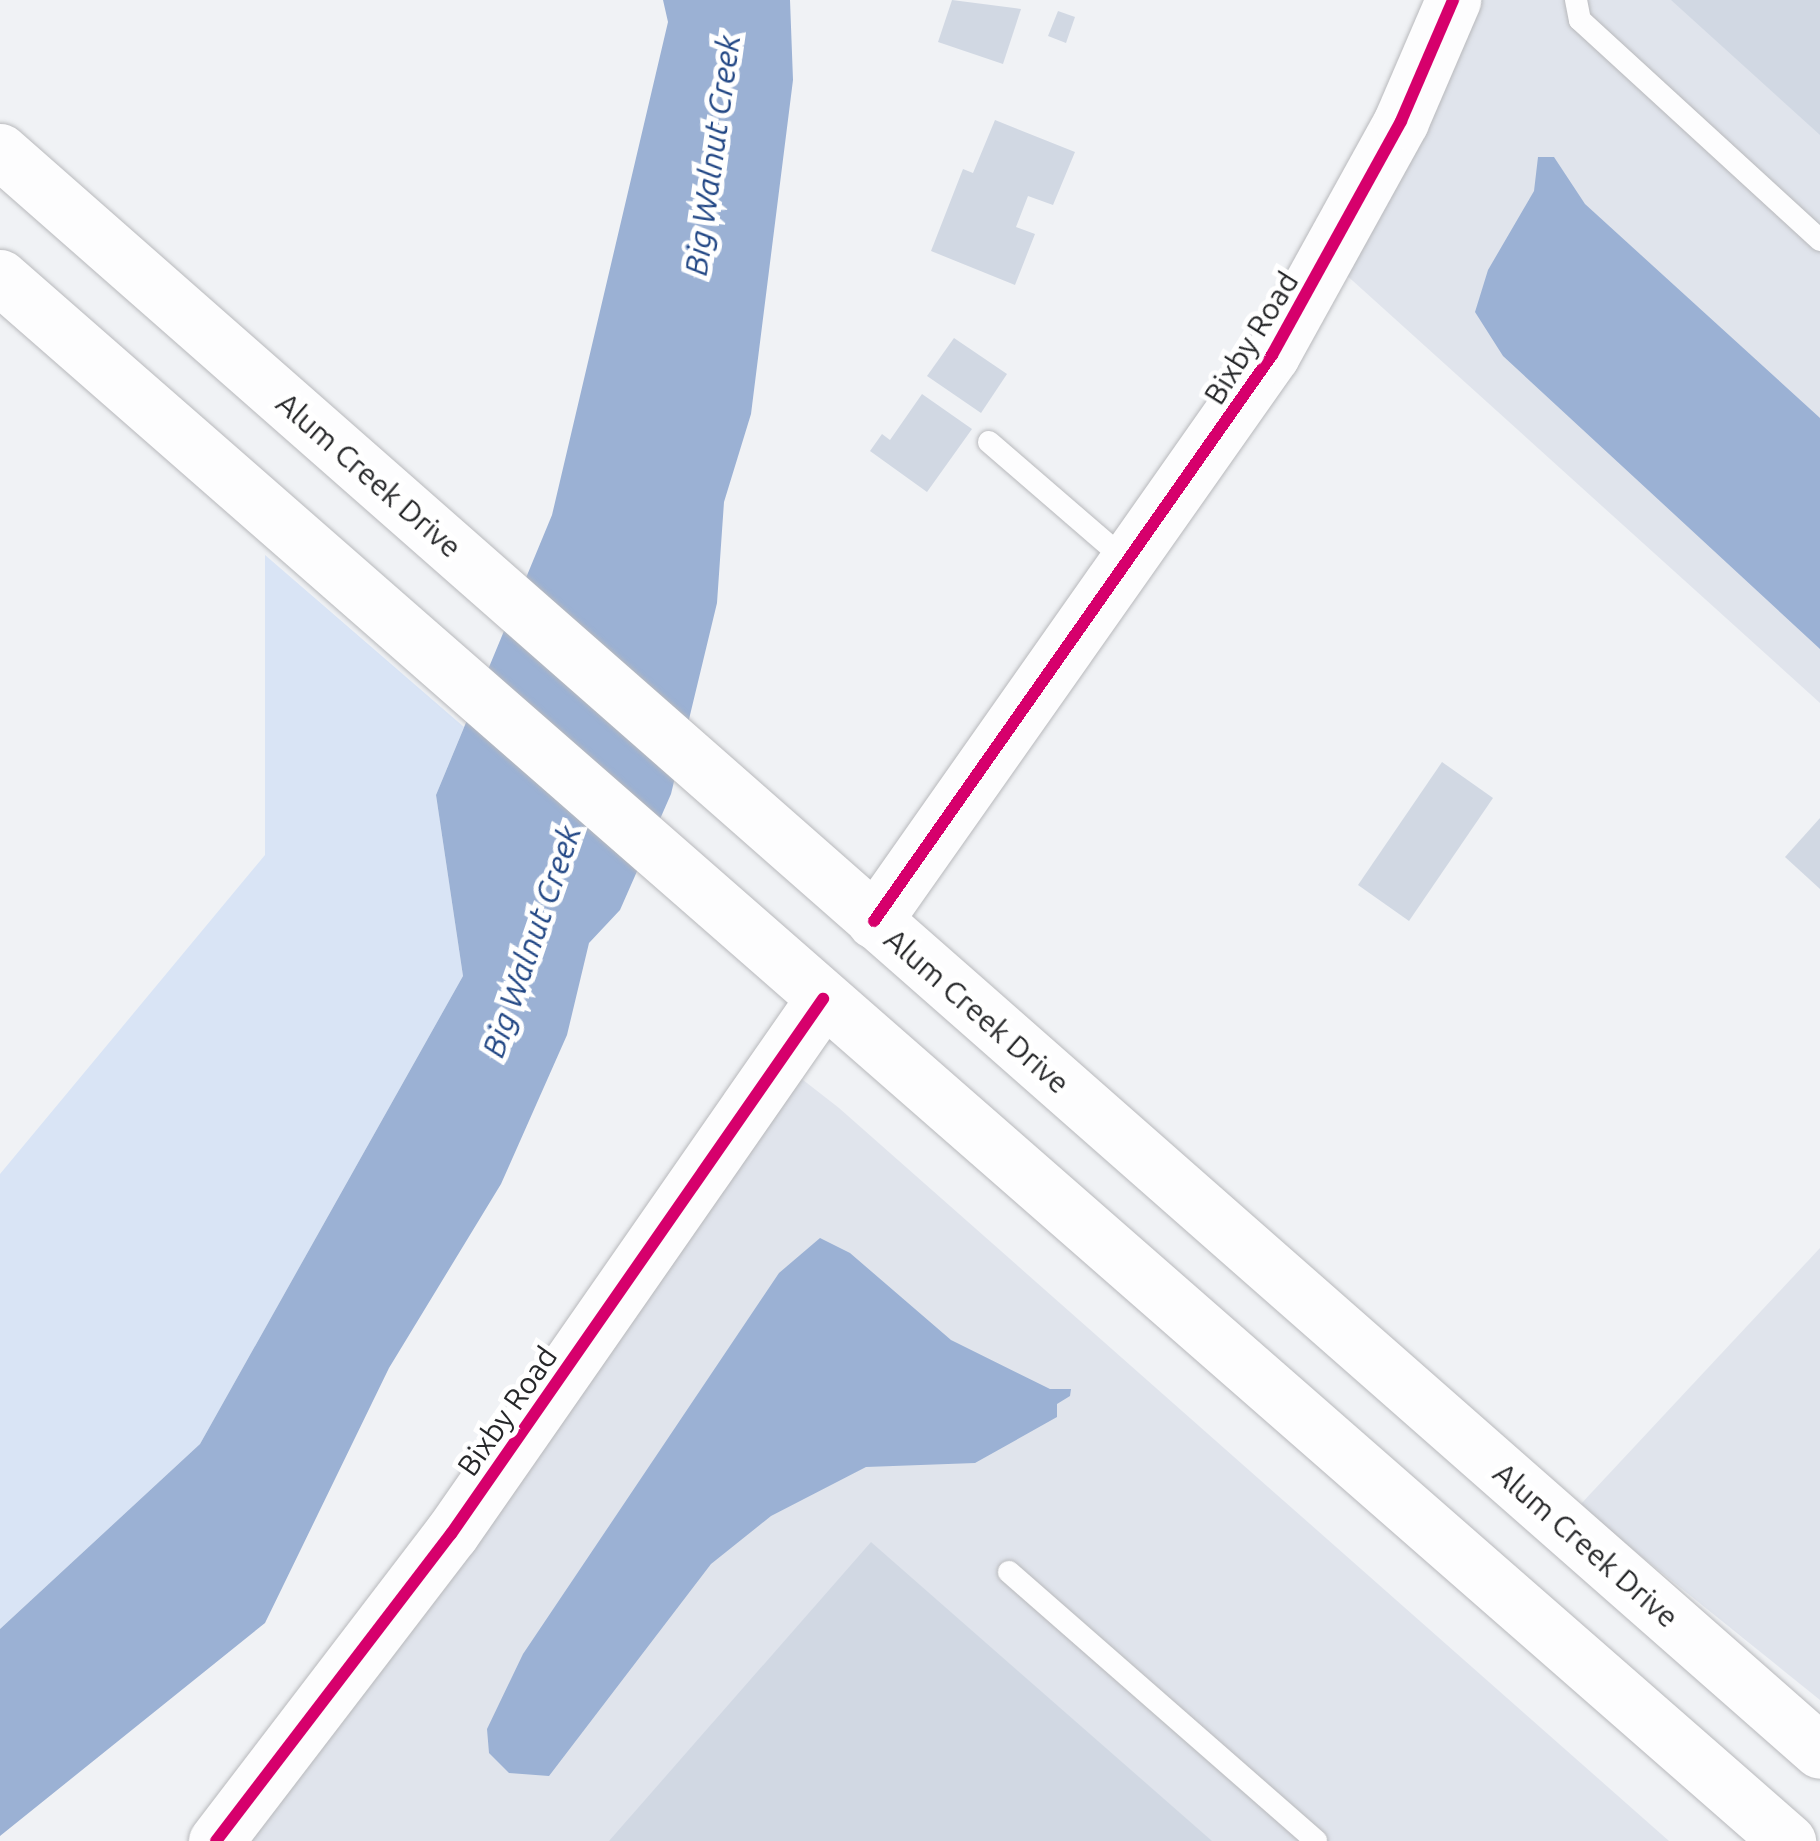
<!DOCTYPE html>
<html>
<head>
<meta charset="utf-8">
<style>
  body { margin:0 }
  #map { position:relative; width:1820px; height:1841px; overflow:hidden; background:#f0f2f5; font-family:Ubuntu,sans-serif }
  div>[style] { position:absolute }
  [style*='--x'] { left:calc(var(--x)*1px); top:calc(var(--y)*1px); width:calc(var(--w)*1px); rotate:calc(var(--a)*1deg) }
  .built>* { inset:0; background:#e0e4ec }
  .green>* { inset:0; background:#d9e4f5 }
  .water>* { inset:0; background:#9bb1d4 }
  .building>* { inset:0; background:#d1d8e3 }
  .roads { filter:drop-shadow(0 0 2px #b8b9bc) drop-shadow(0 0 2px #b8b9bc) }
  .service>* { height:22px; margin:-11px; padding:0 11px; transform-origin:11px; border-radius:11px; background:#fdfdfe }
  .tertiary>* { height:55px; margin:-27.5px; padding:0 27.5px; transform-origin:27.5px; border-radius:27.5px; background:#fdfdfe }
  .primary>* { height:55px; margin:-27.5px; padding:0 27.5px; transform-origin:27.5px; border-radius:27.5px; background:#fdfdfe }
  .cycleway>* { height:12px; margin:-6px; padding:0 6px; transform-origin:6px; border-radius:6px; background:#d6006c }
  span { translate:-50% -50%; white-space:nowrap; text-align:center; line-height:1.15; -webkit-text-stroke:10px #fff; paint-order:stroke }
  .street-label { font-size:30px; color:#262729 }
  .water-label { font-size:32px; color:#224785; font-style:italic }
</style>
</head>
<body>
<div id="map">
  <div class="built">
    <i style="clip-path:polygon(1455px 0,1820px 0,1820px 703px,1343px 272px)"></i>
    <i style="clip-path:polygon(780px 1062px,839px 1108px,1669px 1841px,216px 1841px)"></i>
    <i style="clip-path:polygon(1820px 1248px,1820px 1700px,1579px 1506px)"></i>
  </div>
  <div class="green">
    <i style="clip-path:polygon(265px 555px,464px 727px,436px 795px,463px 976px,200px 1444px,0 1629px,0 1174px,265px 855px)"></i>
  </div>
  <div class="water">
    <i style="clip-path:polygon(663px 0,790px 0,793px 80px,751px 414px,724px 502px,717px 603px,671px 794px,620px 910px,589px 943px,567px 1035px,501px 1184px,389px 1368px,265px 1623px,0 1836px,0 1629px,200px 1444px,463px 976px,436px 795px,552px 515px,668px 22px)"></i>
    <i style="clip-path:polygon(1538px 157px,1554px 157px,1585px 204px,1820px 418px,1820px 649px,1503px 356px,1475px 312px,1488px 270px,1534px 191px)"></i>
    <i style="clip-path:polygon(820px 1238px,850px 1253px,951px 1340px,1050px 1389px,1071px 1389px,1070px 1396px,1057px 1404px,1057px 1417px,975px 1463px,866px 1467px,771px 1516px,711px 1564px,549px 1776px,509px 1773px,489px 1753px,487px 1729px,523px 1654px,779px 1273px)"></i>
  </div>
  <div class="building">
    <i style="clip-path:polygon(952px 0,1021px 9px,1003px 64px,938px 42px)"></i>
    <i style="clip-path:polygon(1671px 0,1820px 0,1820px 135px)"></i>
    <i style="clip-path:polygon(1058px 11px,1075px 17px,1066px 43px,1048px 36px)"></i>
    <i style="clip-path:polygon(995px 120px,1075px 152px,1053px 205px,1028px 196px,1016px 227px,1035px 234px,1015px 285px,931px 251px,963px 169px,973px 173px)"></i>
    <i style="clip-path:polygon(954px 338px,1007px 374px,981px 413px,927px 376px)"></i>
    <i style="clip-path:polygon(922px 394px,972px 429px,927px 492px,870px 451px,882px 434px,890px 440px)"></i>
    <i style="clip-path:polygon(1442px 762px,1493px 798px,1409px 921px,1358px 885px)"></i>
    <i style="clip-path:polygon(1820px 818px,1820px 889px,1785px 857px)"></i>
    <i style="clip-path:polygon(871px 1542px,1212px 1841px,609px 1841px)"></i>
  </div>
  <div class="roads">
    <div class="service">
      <i style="--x:1576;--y:0;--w:20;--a:79"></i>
      <i style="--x:1580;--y:20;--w:326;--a:42.5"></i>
      <i style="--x:989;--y:442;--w:184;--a:40.8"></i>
      <i style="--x:1009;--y:1572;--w:408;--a:41.2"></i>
    </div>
    <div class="tertiary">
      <i style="--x:874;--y:921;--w:692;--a:-54.89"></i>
      <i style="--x:1272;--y:355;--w:267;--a:-61.1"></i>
      <i style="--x:1401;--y:121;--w:132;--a:-66.7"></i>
      <i style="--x:216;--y:1841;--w:387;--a:-52.6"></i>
      <i style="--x:451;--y:1534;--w:652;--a:-55.19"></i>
    </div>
    <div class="primary">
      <i style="--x:0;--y:151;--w:2423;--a:41.32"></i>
      <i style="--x:0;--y:277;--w:2376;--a:41.18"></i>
    </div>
  </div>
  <div class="cycleway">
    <i style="--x:874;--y:921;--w:692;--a:-54.89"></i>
    <i style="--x:1272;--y:355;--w:267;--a:-61.1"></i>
    <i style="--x:1401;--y:121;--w:132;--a:-66.7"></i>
    <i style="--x:216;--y:1841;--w:387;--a:-52.6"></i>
    <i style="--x:451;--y:1534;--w:652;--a:-55.19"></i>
  </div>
  <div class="street-label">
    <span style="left:1251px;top:338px;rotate:-58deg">Bixby Road</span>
    <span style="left:369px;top:475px;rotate:41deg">Alum Creek Drive</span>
    <span style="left:977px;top:1011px;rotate:41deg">Alum Creek Drive</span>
    <span style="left:507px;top:1411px;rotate:-55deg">Bixby Road</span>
    <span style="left:1586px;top:1545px;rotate:41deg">Alum Creek Drive</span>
  </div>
  <div class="water-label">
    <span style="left:712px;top:155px;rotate:-82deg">Big Walnut Creek</span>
    <span style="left:531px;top:941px;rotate:-71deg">Big Walnut Creek</span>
  </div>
</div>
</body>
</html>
